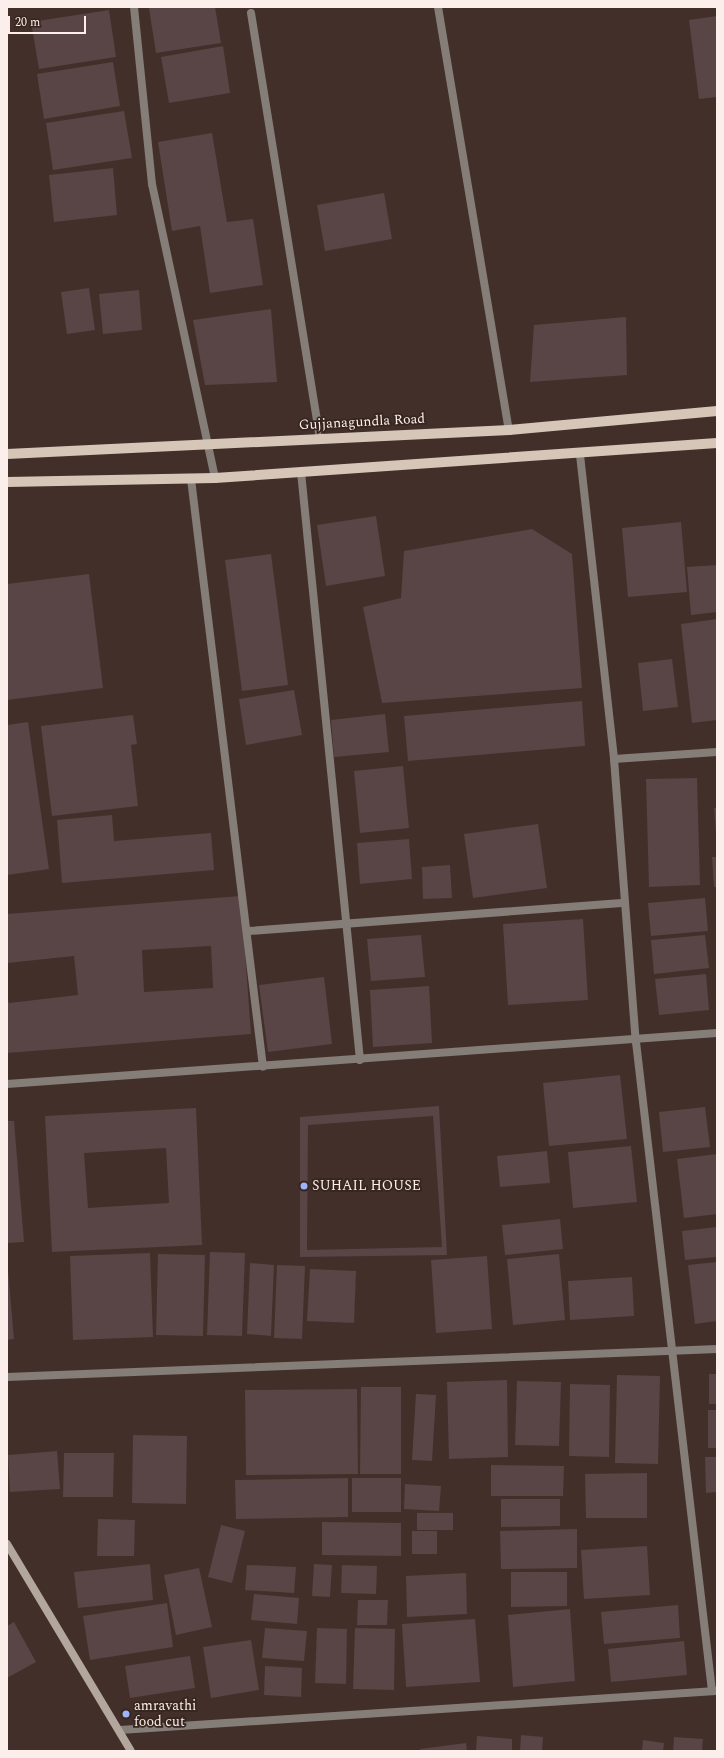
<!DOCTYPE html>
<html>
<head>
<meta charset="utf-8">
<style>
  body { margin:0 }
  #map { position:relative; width:724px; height:1758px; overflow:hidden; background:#422f29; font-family:Spectral,serif }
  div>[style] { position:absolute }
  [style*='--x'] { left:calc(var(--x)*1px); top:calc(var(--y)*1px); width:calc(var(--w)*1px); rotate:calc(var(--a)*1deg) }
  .building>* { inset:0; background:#594446 }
  .street>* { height:8px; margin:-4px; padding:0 4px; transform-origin:4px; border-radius:4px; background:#857d77 }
  .secondary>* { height:8px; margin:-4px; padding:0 4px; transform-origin:4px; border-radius:4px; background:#b3a69c }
  .primary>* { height:10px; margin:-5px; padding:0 5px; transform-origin:5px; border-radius:5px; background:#d6c6b8 }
  .dots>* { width:11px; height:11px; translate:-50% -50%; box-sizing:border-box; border:2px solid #37251f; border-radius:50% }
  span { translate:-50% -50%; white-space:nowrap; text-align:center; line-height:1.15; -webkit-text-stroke:3.5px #37251f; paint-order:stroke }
  .street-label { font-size:14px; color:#fcefeb }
  .poi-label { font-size:14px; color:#fcefeb }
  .left { translate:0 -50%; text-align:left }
  .frame { position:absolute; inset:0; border:8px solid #fcefeb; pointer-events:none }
  .scale { position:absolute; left:8px; top:16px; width:78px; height:18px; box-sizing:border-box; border:2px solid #fcefeb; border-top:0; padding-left:5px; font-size:12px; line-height:14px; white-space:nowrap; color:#fcefeb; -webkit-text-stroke:3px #37251f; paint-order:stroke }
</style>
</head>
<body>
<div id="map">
  <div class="building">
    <i style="clip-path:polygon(215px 7px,221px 43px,156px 53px,149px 8px)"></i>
    <i style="clip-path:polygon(109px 10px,116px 57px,39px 69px,31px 22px)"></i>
    <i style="clip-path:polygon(717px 16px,717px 97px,699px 99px,689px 20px)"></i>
    <i style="clip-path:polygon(223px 46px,230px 93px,169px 103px,161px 57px)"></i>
    <i style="clip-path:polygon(113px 62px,120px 106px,44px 119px,37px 74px)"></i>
    <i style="clip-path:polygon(124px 111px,132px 158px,53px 170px,46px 123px)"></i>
    <i style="clip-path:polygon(212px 133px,227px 222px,253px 219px,263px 285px,210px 293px,200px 226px,172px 231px,158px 142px)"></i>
    <i style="clip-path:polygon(113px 168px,117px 215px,54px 222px,49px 175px)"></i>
    <i style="clip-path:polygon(384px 193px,392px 239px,325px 251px,317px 205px)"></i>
    <i style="clip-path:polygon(89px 288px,95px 330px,67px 334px,61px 292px)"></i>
    <i style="clip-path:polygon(139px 290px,142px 330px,103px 334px,99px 294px)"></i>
    <i style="clip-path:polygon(271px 309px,277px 382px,205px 385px,193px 320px)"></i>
    <i style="clip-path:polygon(626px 317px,627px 375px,530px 382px,534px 325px)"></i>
    <i style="clip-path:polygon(376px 516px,385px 576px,326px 586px,317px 525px)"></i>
    <i style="clip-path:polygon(681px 522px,687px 592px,628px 597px,622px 528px)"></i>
    <i style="clip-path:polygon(532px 529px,572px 554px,582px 688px,382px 703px,363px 607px,401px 598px,404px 551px)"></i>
    <i style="clip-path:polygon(271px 554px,288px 685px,242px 691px,225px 560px)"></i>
    <i style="clip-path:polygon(717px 565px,717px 612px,691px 615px,687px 567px)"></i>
    <i style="clip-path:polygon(89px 574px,103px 688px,7px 700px,7px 584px)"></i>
    <i style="clip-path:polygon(717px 619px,717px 720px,692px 723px,681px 624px)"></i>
    <i style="clip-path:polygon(672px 659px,678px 707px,643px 711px,638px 663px)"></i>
    <i style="clip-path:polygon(294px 690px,302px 735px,246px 745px,239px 699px)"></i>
    <i style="clip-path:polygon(582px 701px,585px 746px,408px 761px,404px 716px)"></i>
    <i style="clip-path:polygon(385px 714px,389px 752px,334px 757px,331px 720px)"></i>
    <i style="clip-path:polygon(133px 715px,137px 744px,131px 745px,138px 806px,52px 816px,41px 726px)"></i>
    <i style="clip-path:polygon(28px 722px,49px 869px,7px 875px,7px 725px)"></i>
    <i style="clip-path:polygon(403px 766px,409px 828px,360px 833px,354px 771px)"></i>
    <i style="clip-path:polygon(697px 778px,700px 885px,649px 887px,646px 779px)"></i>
    <i style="clip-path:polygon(714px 808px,717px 808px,717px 834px,716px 834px)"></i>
    <i style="clip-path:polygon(112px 815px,114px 841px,211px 833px,214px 870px,62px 883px,57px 820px)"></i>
    <i style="clip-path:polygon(538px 824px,547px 888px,473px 898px,464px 834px)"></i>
    <i style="clip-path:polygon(409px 839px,412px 879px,360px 884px,357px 843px)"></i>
    <i style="clip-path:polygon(712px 857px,717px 857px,717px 887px,714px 887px)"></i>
    <i style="clip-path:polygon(450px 865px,452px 898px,423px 899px,422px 867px)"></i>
    <i style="clip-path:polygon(evenodd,241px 896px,251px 1034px,7px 1053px,7px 997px,9px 1003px,78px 995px,74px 956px,7px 963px,7px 914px,241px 896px,211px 946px,213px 988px,144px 992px,142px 950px,211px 946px)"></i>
    <i style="clip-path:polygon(705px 898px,708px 931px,651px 936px,648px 903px)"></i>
    <i style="clip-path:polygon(583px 919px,588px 1000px,508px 1005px,503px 924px)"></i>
    <i style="clip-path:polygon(421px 935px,425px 977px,371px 981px,367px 939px)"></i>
    <i style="clip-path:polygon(705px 935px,709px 968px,654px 974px,651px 940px)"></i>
    <i style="clip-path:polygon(706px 974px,709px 1010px,659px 1015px,655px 979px)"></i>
    <i style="clip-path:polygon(324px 977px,332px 1044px,268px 1052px,259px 985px)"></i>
    <i style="clip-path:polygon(429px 986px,432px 1043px,373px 1047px,370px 990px)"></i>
    <i style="clip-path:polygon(620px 1075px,627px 1139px,549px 1146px,543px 1083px)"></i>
    <i style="clip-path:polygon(evenodd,439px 1106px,447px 1255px,300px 1257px,300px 1117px,439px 1106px,433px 1116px,442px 1247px,307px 1250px,308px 1125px,433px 1116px)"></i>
    <i style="clip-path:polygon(705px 1107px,710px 1147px,663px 1152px,659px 1112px)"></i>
    <i style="clip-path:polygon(evenodd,196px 1108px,202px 1245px,52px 1252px,45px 1116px,196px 1108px,166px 1148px,169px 1203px,88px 1208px,84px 1153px,166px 1148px)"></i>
    <i style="clip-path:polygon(7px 1121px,14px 1121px,24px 1242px,7px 1243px)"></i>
    <i style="clip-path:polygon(631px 1146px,637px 1202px,573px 1208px,568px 1152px)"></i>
    <i style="clip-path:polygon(547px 1151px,550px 1183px,500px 1187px,497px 1156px)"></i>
    <i style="clip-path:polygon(717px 1154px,717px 1214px,684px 1218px,677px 1159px)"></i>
    <i style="clip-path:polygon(560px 1219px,563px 1249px,505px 1255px,502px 1225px)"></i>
    <i style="clip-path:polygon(717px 1227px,717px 1257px,685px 1260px,682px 1231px)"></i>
    <i style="clip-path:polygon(210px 1252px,245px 1253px,242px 1336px,207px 1335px)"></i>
    <i style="clip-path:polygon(150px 1253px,153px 1337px,73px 1340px,70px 1256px)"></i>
    <i style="clip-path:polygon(158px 1254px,205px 1255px,203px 1336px,156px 1335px)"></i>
    <i style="clip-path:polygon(559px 1254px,565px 1320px,513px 1325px,507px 1259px)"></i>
    <i style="clip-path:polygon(487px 1256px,492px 1329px,436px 1333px,431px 1260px)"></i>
    <i style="clip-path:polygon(7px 1258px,14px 1339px,7px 1340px)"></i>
    <i style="clip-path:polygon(717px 1262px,717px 1321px,695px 1324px,688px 1265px)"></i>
    <i style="clip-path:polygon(250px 1263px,274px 1265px,271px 1336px,247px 1334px)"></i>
    <i style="clip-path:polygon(277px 1265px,305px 1266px,302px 1339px,274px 1338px)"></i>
    <i style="clip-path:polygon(310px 1269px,356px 1271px,354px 1323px,307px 1321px)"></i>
    <i style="clip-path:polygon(632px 1277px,634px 1316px,570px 1320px,568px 1281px)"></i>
    <i style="clip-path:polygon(709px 1374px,717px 1374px,717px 1404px,709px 1404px)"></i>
    <i style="clip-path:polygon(617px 1375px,660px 1376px,658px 1464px,615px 1463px)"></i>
    <i style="clip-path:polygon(507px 1380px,508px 1457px,449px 1459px,447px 1382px)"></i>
    <i style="clip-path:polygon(517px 1381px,561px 1382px,559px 1446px,515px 1445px)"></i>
    <i style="clip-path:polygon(570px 1384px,610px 1385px,609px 1457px,569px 1456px)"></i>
    <i style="clip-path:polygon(361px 1387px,401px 1387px,401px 1474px,360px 1474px)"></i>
    <i style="clip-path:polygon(357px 1389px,358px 1474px,246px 1475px,245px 1390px)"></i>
    <i style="clip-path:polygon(416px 1394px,436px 1395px,432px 1461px,412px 1460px)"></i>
    <i style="clip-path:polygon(708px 1410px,717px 1410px,717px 1448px,708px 1448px)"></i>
    <i style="clip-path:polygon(133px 1435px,187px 1436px,186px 1504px,132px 1503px)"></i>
    <i style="clip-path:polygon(57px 1451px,60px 1489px,10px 1492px,8px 1455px)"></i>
    <i style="clip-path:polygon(64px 1453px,114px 1453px,113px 1497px,63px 1497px)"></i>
    <i style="clip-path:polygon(705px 1457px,717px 1457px,717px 1492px,706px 1493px)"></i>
    <i style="clip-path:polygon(491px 1465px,564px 1466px,563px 1496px,491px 1496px)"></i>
    <i style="clip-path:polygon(647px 1473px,647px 1518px,586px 1518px,585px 1474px)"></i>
    <i style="clip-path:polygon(348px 1478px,348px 1517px,236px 1519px,235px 1480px)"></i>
    <i style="clip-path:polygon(352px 1478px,401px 1478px,401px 1512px,352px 1512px)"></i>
    <i style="clip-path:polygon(405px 1484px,441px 1486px,439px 1511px,404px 1509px)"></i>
    <i style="clip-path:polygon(501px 1499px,560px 1499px,560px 1526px,501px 1527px)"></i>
    <i style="clip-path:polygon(417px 1513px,453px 1513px,453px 1530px,417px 1530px)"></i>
    <i style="clip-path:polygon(98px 1519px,135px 1520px,134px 1556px,97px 1556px)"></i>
    <i style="clip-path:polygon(322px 1522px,401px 1523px,401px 1556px,322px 1555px)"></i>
    <i style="clip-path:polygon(221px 1525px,245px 1531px,232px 1583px,208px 1577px)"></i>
    <i style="clip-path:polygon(577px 1529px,577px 1568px,501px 1569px,500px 1531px)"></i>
    <i style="clip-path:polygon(412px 1531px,437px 1531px,437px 1554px,412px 1554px)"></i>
    <i style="clip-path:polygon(647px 1546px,650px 1595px,584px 1599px,581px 1550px)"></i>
    <i style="clip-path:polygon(150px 1564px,153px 1600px,78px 1608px,74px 1572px)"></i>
    <i style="clip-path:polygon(314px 1564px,332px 1565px,330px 1597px,312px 1596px)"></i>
    <i style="clip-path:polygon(247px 1565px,296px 1567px,294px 1593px,245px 1590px)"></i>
    <i style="clip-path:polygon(342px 1565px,377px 1566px,376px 1594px,341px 1593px)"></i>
    <i style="clip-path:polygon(199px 1568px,212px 1627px,176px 1635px,164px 1575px)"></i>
    <i style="clip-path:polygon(511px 1572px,567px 1572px,567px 1606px,511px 1607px)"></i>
    <i style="clip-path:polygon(466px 1573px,467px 1614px,407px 1617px,406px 1576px)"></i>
    <i style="clip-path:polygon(254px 1594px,299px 1598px,297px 1624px,251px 1620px)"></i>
    <i style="clip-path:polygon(358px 1600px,388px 1600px,387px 1625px,357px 1625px)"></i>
    <i style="clip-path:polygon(167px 1603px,173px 1647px,90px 1660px,83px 1616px)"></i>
    <i style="clip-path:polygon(678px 1605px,680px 1638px,604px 1644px,601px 1612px)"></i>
    <i style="clip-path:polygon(570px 1609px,575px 1681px,513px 1687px,508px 1615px)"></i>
    <i style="clip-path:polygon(475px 1619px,480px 1682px,406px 1687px,402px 1624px)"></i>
    <i style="clip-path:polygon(14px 1622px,36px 1662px,7px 1678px,7px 1626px)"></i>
    <i style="clip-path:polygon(265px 1628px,307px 1631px,304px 1661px,262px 1658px)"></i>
    <i style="clip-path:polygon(317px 1628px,347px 1629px,346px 1684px,315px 1683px)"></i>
    <i style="clip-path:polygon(355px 1628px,395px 1629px,394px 1690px,353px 1689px)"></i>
    <i style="clip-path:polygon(251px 1640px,259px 1690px,211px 1698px,203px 1647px)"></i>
    <i style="clip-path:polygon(684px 1641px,687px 1675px,611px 1682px,608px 1649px)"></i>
    <i style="clip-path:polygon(190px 1656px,195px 1688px,130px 1698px,125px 1666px)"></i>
    <i style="clip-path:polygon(265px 1666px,302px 1668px,301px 1697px,264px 1695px)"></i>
    <i style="clip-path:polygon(521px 1735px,543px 1737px,542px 1751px,520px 1751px)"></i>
    <i style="clip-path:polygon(477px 1736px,512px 1739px,512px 1751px,476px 1751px)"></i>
    <i style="clip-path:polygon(674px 1737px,703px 1739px,702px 1751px,673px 1751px)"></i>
    <i style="clip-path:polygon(643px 1740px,664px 1743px,663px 1751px,642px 1751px)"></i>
    <i style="clip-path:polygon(466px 1743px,467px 1751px,420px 1751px,420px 1749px)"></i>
  </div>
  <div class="street">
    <i style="--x:134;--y:7;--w:178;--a:84.2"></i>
    <i style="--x:152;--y:184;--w:301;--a:77.9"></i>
    <i style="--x:438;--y:7;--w:429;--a:80.5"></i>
    <i style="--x:251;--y:13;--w:431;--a:80.8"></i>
    <i style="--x:580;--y:455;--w:306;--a:83.6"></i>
    <i style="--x:614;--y:759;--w:284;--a:85.6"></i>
    <i style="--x:636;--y:1042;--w:653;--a:83.32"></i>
    <i style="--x:301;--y:472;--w:591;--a:84.27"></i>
    <i style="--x:191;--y:479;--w:592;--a:83.02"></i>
    <i style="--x:614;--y:759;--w:103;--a:-3.9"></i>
    <i style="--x:249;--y:931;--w:377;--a:-4.3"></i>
    <i style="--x:7;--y:1084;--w:712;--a:-4.11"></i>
    <i style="--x:7;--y:1377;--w:711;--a:-2.26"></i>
    <i style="--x:120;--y:1730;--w:597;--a:-3.74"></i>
  </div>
  <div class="secondary">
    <i style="--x:7;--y:1544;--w:241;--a:59.1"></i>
  </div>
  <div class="primary">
    <i style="--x:7;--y:454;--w:503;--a:-2.74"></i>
    <i style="--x:509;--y:430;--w:209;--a:-5.2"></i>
    <i style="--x:7;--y:482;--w:208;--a:-1.1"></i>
    <i style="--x:215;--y:478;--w:503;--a:-3.99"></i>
  </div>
  <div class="dots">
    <i style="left:304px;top:1186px;background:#9fb3fd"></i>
    <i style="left:126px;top:1714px;background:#9fb3fd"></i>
  </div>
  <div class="street-label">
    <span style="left:362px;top:422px;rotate:-3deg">Gujjanagundla Road</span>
  </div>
  <div class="poi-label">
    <span class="left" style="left:312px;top:1186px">SUHAIL HOUSE</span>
    <span class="left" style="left:134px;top:1714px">amravathi<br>food cut</span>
  </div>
  <div class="frame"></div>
  <div class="scale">20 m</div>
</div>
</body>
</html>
